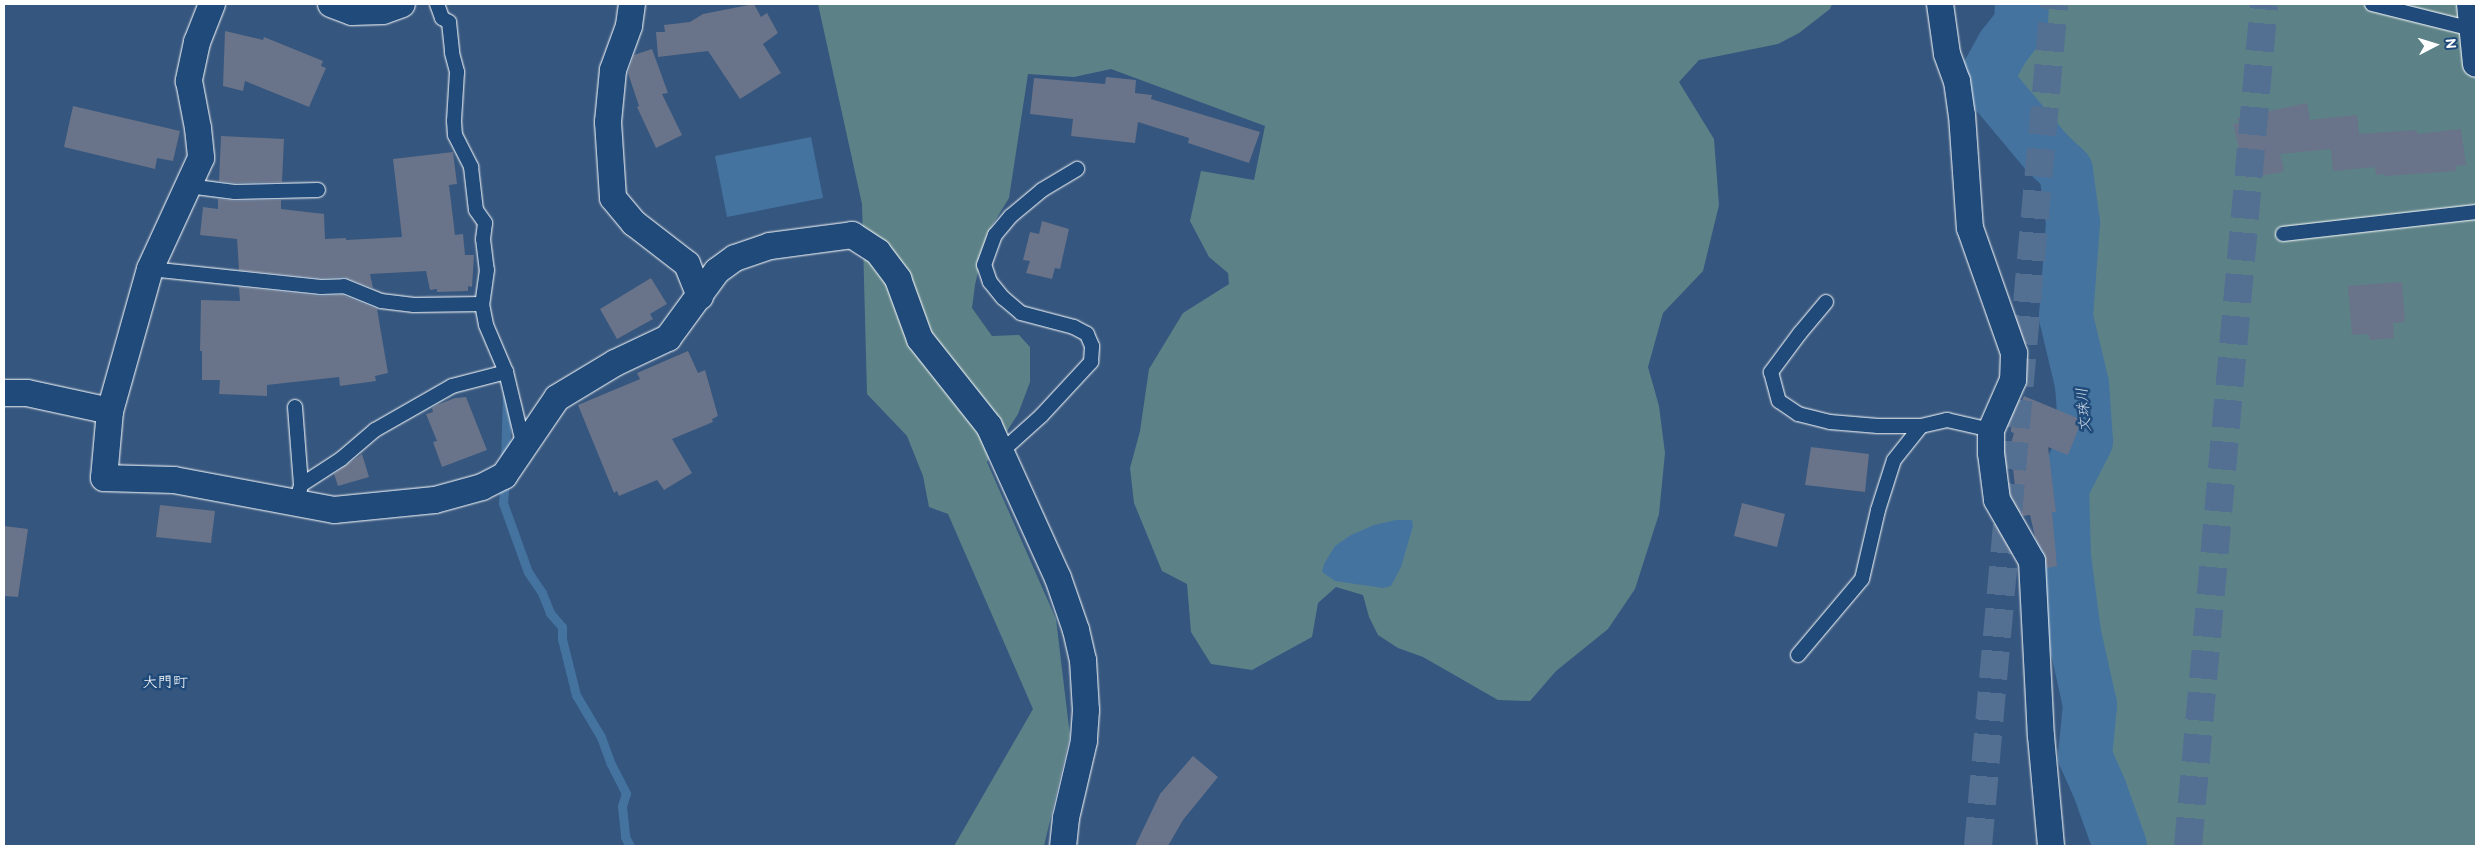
<!DOCTYPE html>
<html>
<head>
<meta charset="utf-8">
<style>
  body { margin:0 }
  #map { position:relative; width:2480px; height:850px; overflow:hidden; background:#35567e; font-family:"Balsamiq Sans","Klee One",sans-serif }
  div>[style] { position:absolute }
  [style*='--x'] { left:calc(var(--x)*1px); top:calc(var(--y)*1px); width:calc(var(--w)*1px); rotate:calc(var(--a)*1deg) }
  .green>* { inset:0; background:#5c8288 }
  .water>* { inset:0; background:#4473a0 }
  .stream>* { height:9px; margin:-4.5px; padding:0 4.5px; transform-origin:4.5px; border-radius:4.5px; background:#4473a0 }
  .river>* { height:54px; margin:-27px; padding:0 27px; transform-origin:27px; border-radius:27px; background:#4473a0 }
  .building>* { inset:0; background:#697389 }
  .motorway-tunnel>* { height:28px; margin-top:-14px; transform-origin:0; background:repeating-linear-gradient(90deg,#536f91 0 28px,transparent 0 42px) }
  .roads { filter:drop-shadow(0 0 1px #fff) drop-shadow(0 0 1px #fff) }
  .service>* { height:14px; margin:-7px; padding:0 7px; transform-origin:7px; border-radius:7px; background:#1f4a7a }
  .minor>* { height:26px; margin:-13px; padding:0 13px; transform-origin:13px; border-radius:13px; background:#1f4a7a }
  span { translate:-50% -50%; white-space:nowrap; text-align:center; line-height:1.15; -webkit-text-stroke:5px #1f4a7a; paint-order:stroke }
  .water-label { font-size:15px; color:#d0dce7; font-style:italic }
  .neighbourhood-label { font-size:15px; color:#fff }
  .frame { position:absolute; inset:0; border:5px solid #fff; pointer-events:none }
  .north { position:absolute; left:2410px; top:20px; width:50px; height:50px; -webkit-text-stroke:4px #1f4a7a; paint-order:stroke; rotate:85deg; font-size:14px; font-weight:700; line-height:20px; text-align:center; color:#fff }
  .north::after { content:''; display:block; margin:auto; width:18px; height:22px; background:#fff; clip-path:polygon(50% 0,100% 100%,50% 72%,0 100%) }
</style>
</head>
<body>
<div id="map">
  <div class="green">
    <i style="clip-path:polygon(818px 4px,1832px 4px,1830px 9px,1799px 33px,1778px 44px,1699px 60px,1679px 82px,1714px 139px,1719px 205px,1703px 271px,1663px 313px,1648px 367px,1659px 406px,1665px 453px,1659px 514px,1635px 589px,1608px 629px,1556px 671px,1530px 701px,1498px 700px,1423px 657px,1398px 648px,1378px 635px,1369px 617px,1363px 595px,1336px 587px,1318px 603px,1312px 637px,1252px 670px,1211px 664px,1191px 632px,1187px 584px,1162px 571px,1134px 503px,1130px 468px,1140px 431px,1149px 369px,1183px 313px,1229px 284px,1228px 273px,1209px 257px,1190px 221px,1201px 171px,1254px 180px,1265px 126px,1111px 69px,1074px 77px,1028px 74px,1009px 198px,987px 234px,975px 285px,972px 308px,992px 336px,1019px 335px,1030px 347px,1030px 382px,1018px 414px,987px 462px,1056px 619px,1070px 736px,1044px 846px,954px 846px,1033px 709px,948px 514px,929px 507px,923px 476px,907px 436px,867px 394px,862px 204px)"></i>
    <i style="clip-path:polygon(2030px 4px,2476px 4px,2476px 846px,2131px 846px,2130px 837px,2091px 756px,2101px 710px,2073px 587px,2068px 534px,2070px 487px,2089px 455px,2090px 433px,2073px 311px,2076px 220px,2070px 170px,1994px 83px,2027px 22px)"></i>
  </div>
  <div class="water">
    <i style="clip-path:polygon(811px 137px,823px 198px,727px 217px,715px 156px)"></i>
    <i style="clip-path:polygon(1396px 520px,1412px 520px,1413px 526px,1401px 567px,1391px 586px,1383px 588px,1335px 581px,1322px 572px,1324px 564px,1335px 546px,1351px 535px,1374px 525px)"></i>
  </div>
  <div class="stream">
    <i style="--x:505;--y:462;--w:67;--a:-88.3"></i>
    <i style="--x:505;--y:480;--w:23;--a:95"></i>
    <i style="--x:503;--y:503;--w:73;--a:70.1"></i>
    <i style="--x:528;--y:572;--w:25;--a:56"></i>
    <i style="--x:542;--y:593;--w:22;--a:68"></i>
    <i style="--x:550;--y:613;--w:18;--a:49"></i>
    <i style="--x:562;--y:627;--w:12;--a:90"></i>
    <i style="--x:562;--y:639;--w:58;--a:76"></i>
    <i style="--x:576;--y:695;--w:49;--a:59.2"></i>
    <i style="--x:601;--y:737;--w:29;--a:70"></i>
    <i style="--x:611;--y:764;--w:33;--a:63"></i>
    <i style="--x:626;--y:793;--w:14;--a:107"></i>
    <i style="--x:622;--y:806;--w:31;--a:84"></i>
    <i style="--x:625;--y:837;--w:10;--a:61"></i>
  </div>
  <div class="river">
    <i style="--x:2022;--y:4;--w:20;--a:93"></i>
    <i style="--x:2021;--y:24;--w:29;--a:128"></i>
    <i style="--x:2003;--y:47;--w:37;--a:119"></i>
    <i style="--x:1985;--y:79;--w:97;--a:50"></i>
    <i style="--x:2047;--y:153;--w:26;--a:43"></i>
    <i style="--x:2066;--y:171;--w:52;--a:82.3"></i>
    <i style="--x:2073;--y:223;--w:94;--a:94.3"></i>
    <i style="--x:2066;--y:317;--w:69;--a:76.6"></i>
    <i style="--x:2082;--y:384;--w:57;--a:86"></i>
    <i style="--x:2086;--y:441;--w:53;--a:117.1"></i>
    <i style="--x:2062;--y:488;--w:69;--a:88.3"></i>
    <i style="--x:2064;--y:557;--w:77;--a:82.5"></i>
    <i style="--x:2074;--y:633;--w:74;--a:77.5"></i>
    <i style="--x:2090;--y:705;--w:51;--a:95.6"></i>
    <i style="--x:2085;--y:756;--w:37;--a:66"></i>
    <i style="--x:2100;--y:790;--w:59;--a:70.3"></i>
  </div>
  <div class="building">
    <i style="clip-path:polygon(754px 4px,761px 17px,767px 13px,778px 33px,763px 44px,781px 73px,740px 99px,708px 51px,658px 57px,656px 32px,665px 32px,664px 25px,690px 22px,703px 14px)"></i>
    <i style="clip-path:polygon(225px 31px,263px 40px,264px 37px,323px 61px,321px 66px,326px 68px,309px 107px,245px 81px,243px 91px,223px 86px)"></i>
    <i style="clip-path:polygon(652px 49px,668px 93px,662px 94px,682px 135px,656px 148px,637px 107px,639px 106px,628px 73px,634px 55px)"></i>
    <i style="clip-path:polygon(1106px 77px,1136px 80px,1135px 93px,1152px 95px,1151px 99px,1260px 132px,1249px 163px,1188px 143px,1189px 138px,1138px 122px,1135px 143px,1071px 136px,1073px 119px,1030px 114px,1034px 78px,1105px 84px)"></i>
    <i style="clip-path:polygon(2307px 103px,2310px 120px,2357px 115px,2359px 134px,2417px 130px,2417px 134px,2461px 129px,2466px 165px,2456px 166px,2456px 171px,2384px 176px,2384px 174px,2376px 175px,2375px 167px,2333px 171px,2331px 149px,2280px 154px,2284px 170px,2282px 172px,2246px 178px,2233px 124px,2239px 123px,2237px 118px)"></i>
    <i style="clip-path:polygon(73px 106px,180px 131px,173px 161px,157px 158px,155px 169px,64px 147px)"></i>
    <i style="clip-path:polygon(221px 136px,284px 139px,282px 182px,235px 183px,219px 181px)"></i>
    <i style="clip-path:polygon(453px 152px,457px 184px,449px 185px,455px 235px,463px 234px,465px 255px,474px 255px,472px 287px,468px 286px,468px 291px,437px 292px,437px 289px,430px 290px,426px 271px,370px 274px,373px 288px,344px 277px,321px 278px,239px 270px,237px 239px,200px 235px,203px 207px,218px 209px,218px 199px,235px 201px,281px 200px,281px 209px,324px 214px,325px 239px,346px 238px,346px 240px,402px 237px,393px 159px)"></i>
    <i style="clip-path:polygon(1042px 221px,1069px 229px,1060px 269px,1055px 268px,1052px 279px,1026px 273px,1030px 261px,1023px 260px,1030px 232px,1039px 234px)"></i>
    <i style="clip-path:polygon(651px 278px,667px 304px,650px 314px,653px 319px,617px 339px,600px 309px)"></i>
    <i style="clip-path:polygon(2402px 282px,2405px 322px,2393px 323px,2394px 338px,2370px 340px,2369px 335px,2365px 334px,2352px 335px,2348px 286px)"></i>
    <i style="clip-path:polygon(239px 287px,320px 296px,342px 295px,377px 309px,388px 373px,375px 376px,376px 381px,340px 386px,339px 377px,267px 385px,267px 396px,219px 394px,220px 380px,202px 380px,202px 351px,200px 351px,201px 300px,240px 301px)"></i>
    <i style="clip-path:polygon(688px 351px,698px 373px,705px 370px,718px 416px,712px 419px,713px 422px,672px 439px,692px 473px,664px 490px,657px 480px,619px 496px,617px 491px,614px 493px,578px 405px,640px 379px,637px 373px)"></i>
    <i style="clip-path:polygon(2024px 396px,2082px 420px,2068px 455px,2048px 447px,2056px 512px,2052px 512px,2057px 566px,2047px 568px,2045px 554px,2035px 537px,2030px 515px,2023px 516px,2017px 505px,2013px 469px,2008px 467px,2007px 457px,2014px 433px,2011px 432px,2011px 428px)"></i>
    <i style="clip-path:polygon(466px 397px,487px 450px,442px 467px,433px 442px,437px 441px,426px 414px,433px 412px,432px 408px,437px 405px,455px 398px)"></i>
    <i style="clip-path:polygon(1811px 447px,1869px 454px,1865px 492px,1805px 485px)"></i>
    <i style="clip-path:polygon(362px 454px,369px 477px,338px 486px,334px 474px)"></i>
    <i style="clip-path:polygon(1742px 503px,1785px 514px,1777px 547px,1734px 536px)"></i>
    <i style="clip-path:polygon(160px 505px,215px 511px,211px 543px,156px 537px)"></i>
    <i style="clip-path:polygon(4px 526px,28px 529px,18px 597px,4px 596px)"></i>
    <i style="clip-path:polygon(1193px 756px,1218px 777px,1183px 820px,1168px 846px,1135px 846px,1160px 794px)"></i>
  </div>
  <div class="motorway-tunnel">
    <i style="--x:1978;--y:846;--w:845;--a:-84.84"></i>
    <i style="--x:2188;--y:846;--w:845;--a:-84.84"></i>
  </div>
  <div class="roads">
    <div class="service">
      <i style="--x:437;--y:4;--w:15;--a:70"></i>
      <i style="--x:442;--y:18;--w:8;--a:30"></i>
      <i style="--x:449;--y:22;--w:31;--a:84"></i>
      <i style="--x:452;--y:53;--w:20;--a:75"></i>
      <i style="--x:457;--y:72;--w:49;--a:93.5"></i>
      <i style="--x:454;--y:121;--w:14;--a:86"></i>
      <i style="--x:455;--y:135;--w:36;--a:63"></i>
      <i style="--x:471;--y:167;--w:43;--a:83.4"></i>
      <i style="--x:476;--y:210;--w:16;--a:55"></i>
      <i style="--x:485;--y:223;--w:16;--a:97"></i>
      <i style="--x:483;--y:239;--w:31;--a:83"></i>
      <i style="--x:487;--y:270;--w:34;--a:98"></i>
      <i style="--x:482;--y:304;--w:21;--a:79"></i>
      <i style="--x:486;--y:325;--w:51;--a:66.9"></i>
      <i style="--x:506;--y:372;--w:77;--a:76.5"></i>
      <i style="--x:2372;--y:4;--w:103;--a:14"></i>
      <i style="--x:188;--y:186;--w:47;--a:7.3"></i>
      <i style="--x:235;--y:192;--w:83;--a:-1.4"></i>
      <i style="--x:2283;--y:234;--w:194;--a:-6.5"></i>
      <i style="--x:150;--y:269;--w:172;--a:6"></i>
      <i style="--x:321;--y:287;--w:23;--a:-2"></i>
      <i style="--x:344;--y:286;--w:40;--a:22"></i>
      <i style="--x:381;--y:301;--w:33;--a:7"></i>
      <i style="--x:414;--y:305;--w:68;--a:-0.8"></i>
      <i style="--x:1826;--y:302;--w:40;--a:130"></i>
      <i style="--x:1800;--y:333;--w:49;--a:126.6"></i>
      <i style="--x:1771;--y:372;--w:30;--a:75"></i>
      <i style="--x:1779;--y:401;--w:23;--a:34"></i>
      <i style="--x:1798;--y:414;--w:33;--a:14"></i>
      <i style="--x:1830;--y:422;--w:48;--a:4.8"></i>
      <i style="--x:1878;--y:426;--w:43;--a:0"></i>
      <i style="--x:295;--y:407;--w:78;--a:85.6"></i>
      <i style="--x:1001;--y:452;--w:54;--a:-42"></i>
      <i style="--x:1041;--y:416;--w:74;--a:-47.2"></i>
      <i style="--x:1091;--y:362;--w:16;--a:-86"></i>
      <i style="--x:1092;--y:346;--w:13;--a:-113"></i>
      <i style="--x:1087;--y:334;--w:15;--a:-152"></i>
      <i style="--x:1074;--y:327;--w:55;--a:-165.2"></i>
      <i style="--x:1021;--y:313;--w:23;--a:-140"></i>
      <i style="--x:1003;--y:298;--w:21;--a:-129"></i>
      <i style="--x:990;--y:282;--w:18;--a:-109"></i>
      <i style="--x:984;--y:265;--w:32;--a:-70"></i>
      <i style="--x:995;--y:235;--w:25;--a:-50"></i>
      <i style="--x:1011;--y:216;--w:40;--a:-40"></i>
      <i style="--x:1042;--y:190;--w:41;--a:-31"></i>
      <i style="--x:296;--y:503;--w:19;--a:-74"></i>
      <i style="--x:301;--y:485;--w:48;--a:-33"></i>
      <i style="--x:341;--y:459;--w:45;--a:-40.5"></i>
      <i style="--x:375;--y:430;--w:89;--a:-29.7"></i>
      <i style="--x:452;--y:386;--w:56;--a:-14.5"></i>
      <i style="--x:1798;--y:655;--w:99;--a:-49.9"></i>
      <i style="--x:1862;--y:579;--w:71;--a:-76.9"></i>
      <i style="--x:1878;--y:510;--w:52;--a:-72.3"></i>
      <i style="--x:1894;--y:460;--w:43;--a:-51.5"></i>
      <i style="--x:1921;--y:426;--w:27;--a:-13"></i>
      <i style="--x:1947;--y:420;--w:45;--a:12.8"></i>
    </div>
    <div class="minor">
      <i style="--x:212;--y:4;--w:41;--a:111.5"></i>
      <i style="--x:197;--y:42;--w:40;--a:102"></i>
      <i style="--x:189;--y:81;--w:48;--a:79.2"></i>
      <i style="--x:198;--y:128;--w:30;--a:84"></i>
      <i style="--x:201;--y:158;--w:122;--a:114.7"></i>
      <i style="--x:150;--y:269;--w:148;--a:105.7"></i>
      <i style="--x:110;--y:411;--w:67;--a:95.1"></i>
      <i style="--x:104;--y:478;--w:70;--a:1.6"></i>
      <i style="--x:174;--y:480;--w:163;--a:10.6"></i>
      <i style="--x:334;--y:510;--w:101;--a:-5.7"></i>
      <i style="--x:435;--y:500;--w:49;--a:-15.5"></i>
      <i style="--x:482;--y:487;--w:25;--a:-27"></i>
      <i style="--x:504;--y:476;--w:94;--a:-55.8"></i>
      <i style="--x:557;--y:398;--w:68;--a:-31.1"></i>
      <i style="--x:615;--y:363;--w:59;--a:-25.3"></i>
      <i style="--x:668;--y:338;--w:83;--a:-53.8"></i>
      <i style="--x:717;--y:271;--w:22;--a:-36"></i>
      <i style="--x:735;--y:258;--w:37;--a:-19"></i>
      <i style="--x:770;--y:246;--w:83;--a:-7.6"></i>
      <i style="--x:852;--y:235;--w:31;--a:33"></i>
      <i style="--x:878;--y:252;--w:34;--a:53"></i>
      <i style="--x:898;--y:279;--w:64;--a:69.9"></i>
      <i style="--x:920;--y:339;--w:111;--a:51.6"></i>
      <i style="--x:989;--y:426;--w:167;--a:65.6"></i>
      <i style="--x:1058;--y:578;--w:55;--a:70.9"></i>
      <i style="--x:1076;--y:630;--w:31;--a:77"></i>
      <i style="--x:1083;--y:660;--w:50;--a:86.6"></i>
      <i style="--x:1086;--y:710;--w:31;--a:94"></i>
      <i style="--x:1084;--y:741;--w:79;--a:103.2"></i>
      <i style="--x:1066;--y:818;--w:28;--a:96"></i>
      <i style="--x:331;--y:4;--w:22;--a:21"></i>
      <i style="--x:352;--y:12;--w:31;--a:-2"></i>
      <i style="--x:383;--y:11;--w:20;--a:-20"></i>
      <i style="--x:632;--y:4;--w:22;--a:98"></i>
      <i style="--x:629;--y:26;--w:47;--a:110"></i>
      <i style="--x:613;--y:70;--w:52;--a:95.5"></i>
      <i style="--x:608;--y:122;--w:76;--a:86.2"></i>
      <i style="--x:613;--y:198;--w:33;--a:50"></i>
      <i style="--x:634;--y:223;--w:67;--a:37.7"></i>
      <i style="--x:687;--y:264;--w:35;--a:68"></i>
      <i style="--x:1940;--y:4;--w:50;--a:82"></i>
      <i style="--x:1947;--y:54;--w:29;--a:70"></i>
      <i style="--x:1957;--y:81;--w:34;--a:82"></i>
      <i style="--x:1962;--y:115;--w:113;--a:86"></i>
      <i style="--x:1970;--y:228;--w:133;--a:70.6"></i>
      <i style="--x:2014;--y:353;--w:27;--a:92"></i>
      <i style="--x:2013;--y:380;--w:55;--a:113.7"></i>
      <i style="--x:1991;--y:430;--w:23;--a:90"></i>
      <i style="--x:1991;--y:453;--w:47;--a:82.7"></i>
      <i style="--x:1997;--y:500;--w:70;--a:60.2"></i>
      <i style="--x:2032;--y:561;--w:175;--a:87.1"></i>
      <i style="--x:2041;--y:736;--w:110;--a:84.8"></i>
      <i style="--x:2470;--y:4;--w:60;--a:84.3"></i>
      <i style="--x:4;--y:393;--w:23;--a:0"></i>
      <i style="--x:27;--y:393;--w:85;--a:12.2"></i>
    </div>
  </div>
  <div class="water-label">
    <span style="left:2084px;top:410px;rotate:-95deg">文珠川</span>
  </div>
  <div class="neighbourhood-label">
    <span style="left:165px;top:683px">大門町</span>
  </div>
  <div class="frame"></div>
  <div class="north">N</div>
</div>
</body>
</html>
